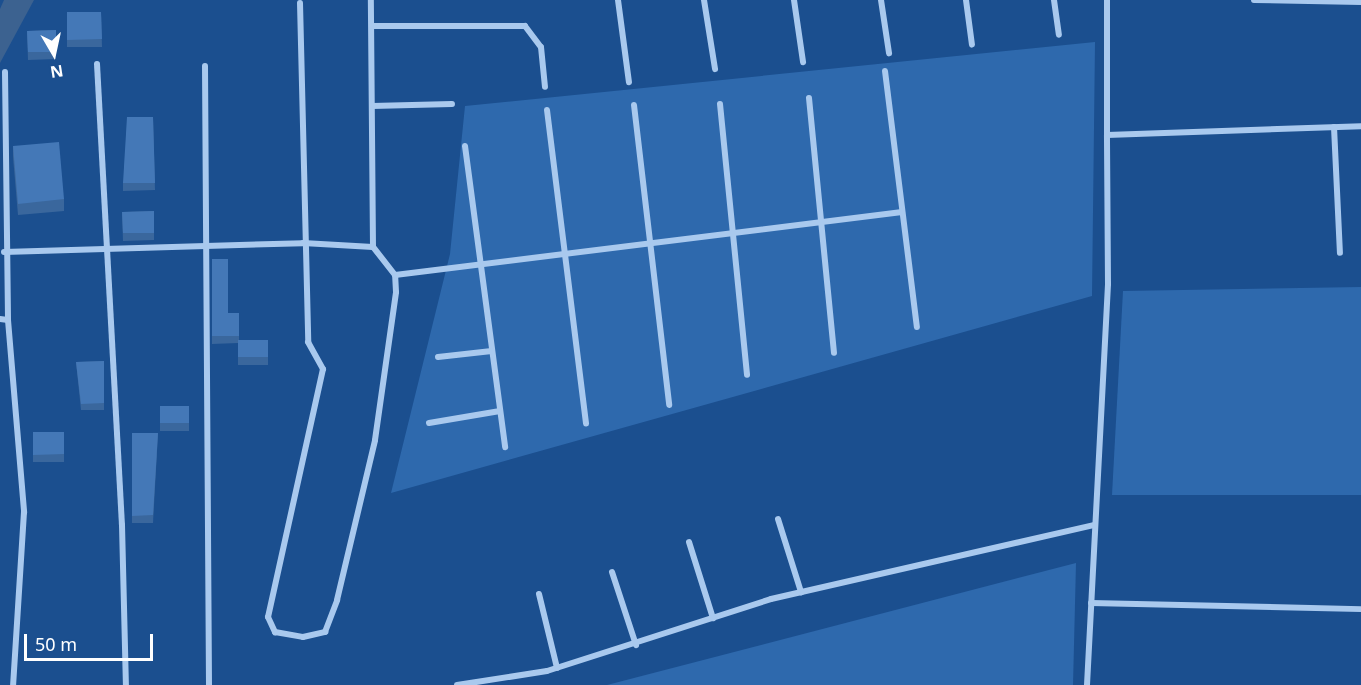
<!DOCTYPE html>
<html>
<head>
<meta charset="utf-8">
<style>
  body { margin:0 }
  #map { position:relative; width:1361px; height:685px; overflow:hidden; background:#1b4f8f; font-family:"Noto Sans",sans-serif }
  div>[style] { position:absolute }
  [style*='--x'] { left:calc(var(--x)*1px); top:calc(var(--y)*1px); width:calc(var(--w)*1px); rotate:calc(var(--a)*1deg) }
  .green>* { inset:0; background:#2e69ad }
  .water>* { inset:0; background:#3c6290 }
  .minor>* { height:6px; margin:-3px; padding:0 3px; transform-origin:3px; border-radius:3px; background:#a9c9ee }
  .wall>* { inset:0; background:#3a679d }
  .building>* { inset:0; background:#4478b7 }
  span { translate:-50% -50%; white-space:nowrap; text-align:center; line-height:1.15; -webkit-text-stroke:6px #1b4f8f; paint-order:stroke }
  .north { position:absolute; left:24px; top:24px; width:60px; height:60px; -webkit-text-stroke:4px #1b4f8f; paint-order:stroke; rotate:171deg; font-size:16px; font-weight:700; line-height:24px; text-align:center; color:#fff }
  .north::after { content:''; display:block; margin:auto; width:21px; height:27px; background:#fff; clip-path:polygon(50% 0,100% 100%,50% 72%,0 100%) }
  .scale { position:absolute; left:24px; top:634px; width:129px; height:27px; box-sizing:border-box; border:3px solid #fff; border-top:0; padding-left:8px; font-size:18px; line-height:21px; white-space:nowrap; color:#fff; -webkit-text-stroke:4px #1b4f8f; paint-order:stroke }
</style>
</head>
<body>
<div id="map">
  <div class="green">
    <i style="clip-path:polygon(1095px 42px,1092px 296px,391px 493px,450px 254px,465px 106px)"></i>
    <i style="clip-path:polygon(1361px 287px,1361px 495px,1112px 495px,1123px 291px)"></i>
    <i style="clip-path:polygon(1076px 563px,1073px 685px,607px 685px)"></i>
  </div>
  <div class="water">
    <i style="clip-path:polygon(4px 0,34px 0,0 63px,0 9px)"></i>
  </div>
  <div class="minor">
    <i style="--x:618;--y:0;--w:83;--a:82.4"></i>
    <i style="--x:704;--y:0;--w:70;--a:80.9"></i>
    <i style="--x:794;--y:0;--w:63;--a:81.7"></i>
    <i style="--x:881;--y:0;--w:54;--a:81.4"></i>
    <i style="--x:966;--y:0;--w:45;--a:82.4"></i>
    <i style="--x:1054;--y:0;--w:35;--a:82"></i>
    <i style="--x:1107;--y:0;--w:135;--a:90"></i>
    <i style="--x:1254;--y:0;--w:107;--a:1.1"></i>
    <i style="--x:300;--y:3;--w:339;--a:88.6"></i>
    <i style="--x:308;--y:342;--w:31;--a:61"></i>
    <i style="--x:323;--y:369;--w:254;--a:102.5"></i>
    <i style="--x:268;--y:617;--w:17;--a:65"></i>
    <i style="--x:275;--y:632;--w:28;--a:10"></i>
    <i style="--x:303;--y:637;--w:23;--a:-13"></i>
    <i style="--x:325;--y:632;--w:34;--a:-69"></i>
    <i style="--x:337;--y:600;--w:164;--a:-76.6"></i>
    <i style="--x:375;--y:440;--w:149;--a:-81.9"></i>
    <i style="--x:396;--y:292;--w:17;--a:-93"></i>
    <i style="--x:395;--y:275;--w:36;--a:-128"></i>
    <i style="--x:373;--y:247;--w:247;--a:-90.5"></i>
    <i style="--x:372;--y:26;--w:153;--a:0"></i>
    <i style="--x:525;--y:26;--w:26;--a:53"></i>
    <i style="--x:541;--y:47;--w:40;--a:84.3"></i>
    <i style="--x:97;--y:64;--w:462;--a:86.9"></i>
    <i style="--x:122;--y:525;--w:160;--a:88.6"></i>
    <i style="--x:205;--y:66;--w:619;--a:89.63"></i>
    <i style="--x:885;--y:71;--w:258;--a:82.9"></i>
    <i style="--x:5;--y:72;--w:248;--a:89.3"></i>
    <i style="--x:809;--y:98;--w:256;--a:84.4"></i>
    <i style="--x:720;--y:104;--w:272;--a:84.3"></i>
    <i style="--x:634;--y:105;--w:302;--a:83.3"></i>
    <i style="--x:372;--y:106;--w:80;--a:-1.4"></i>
    <i style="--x:547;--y:110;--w:316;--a:82.9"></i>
    <i style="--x:1334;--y:127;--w:126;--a:87.3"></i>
    <i style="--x:465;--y:146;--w:304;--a:82.4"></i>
    <i style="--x:4;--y:252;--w:299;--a:-1.7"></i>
    <i style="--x:303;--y:243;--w:70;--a:3.3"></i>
    <i style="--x:395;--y:275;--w:511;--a:-7.08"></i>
    <i style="--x:0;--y:319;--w:8;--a:7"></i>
    <i style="--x:8;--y:320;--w:193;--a:85.2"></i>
    <i style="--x:24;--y:512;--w:173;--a:93.6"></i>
    <i style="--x:438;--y:357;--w:54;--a:-6.3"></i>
    <i style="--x:429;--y:423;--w:72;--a:-9.6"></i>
    <i style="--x:778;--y:519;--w:77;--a:72.5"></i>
    <i style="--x:689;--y:542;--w:80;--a:72.5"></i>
    <i style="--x:612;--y:572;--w:77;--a:71.8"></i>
    <i style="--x:539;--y:594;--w:76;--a:76.3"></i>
    <i style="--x:1091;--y:603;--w:270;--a:1.3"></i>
    <i style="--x:457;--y:685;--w:91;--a:-8.8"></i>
    <i style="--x:547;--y:671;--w:235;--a:-17.8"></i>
    <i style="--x:771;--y:599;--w:332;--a:-12.9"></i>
    <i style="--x:1087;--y:685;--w:402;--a:-87"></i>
    <i style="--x:1108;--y:284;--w:149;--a:-90.4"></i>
    <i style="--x:1107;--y:135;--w:254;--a:-2"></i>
  </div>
  <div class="wall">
    <i style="clip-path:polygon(67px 12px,101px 12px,102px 47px,67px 47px)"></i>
    <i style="clip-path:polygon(56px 30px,56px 59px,28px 60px,27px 31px)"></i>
    <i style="clip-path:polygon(153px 117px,155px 190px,123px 191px,123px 183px)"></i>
    <i style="clip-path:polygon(13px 146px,64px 199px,64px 211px,18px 215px,13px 157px)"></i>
    <i style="clip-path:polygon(154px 211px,154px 240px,123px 241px,122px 212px)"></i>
    <i style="clip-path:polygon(212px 259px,228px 313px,239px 313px,239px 340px,268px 340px,268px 365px,238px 365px,238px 343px,212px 344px)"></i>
    <i style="clip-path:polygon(104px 361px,104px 410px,81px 410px,76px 362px)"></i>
    <i style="clip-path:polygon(160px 406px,189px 406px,189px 431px,160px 431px)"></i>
    <i style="clip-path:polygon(33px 432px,64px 432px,64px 462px,33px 462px)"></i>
    <i style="clip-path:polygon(132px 433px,158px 433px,153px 523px,132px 523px)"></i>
  </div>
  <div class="building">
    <i style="clip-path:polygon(67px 12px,101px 12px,102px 39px,67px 40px)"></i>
    <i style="clip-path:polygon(56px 30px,56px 52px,28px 52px,27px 31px)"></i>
    <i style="clip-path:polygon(127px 117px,153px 117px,155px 183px,123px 183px)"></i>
    <i style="clip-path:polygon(59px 142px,64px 199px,18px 204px,13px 146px)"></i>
    <i style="clip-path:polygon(154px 211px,154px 233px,123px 233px,122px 212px)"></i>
    <i style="clip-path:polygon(212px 259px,228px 259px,228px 313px,239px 313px,239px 336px,212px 336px)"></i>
    <i style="clip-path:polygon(238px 340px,268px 340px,268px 357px,238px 357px)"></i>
    <i style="clip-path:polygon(104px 361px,104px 403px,81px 404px,76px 362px)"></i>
    <i style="clip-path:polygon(160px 406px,189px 406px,189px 423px,160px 423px)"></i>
    <i style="clip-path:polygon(33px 432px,64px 432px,64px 454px,33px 455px)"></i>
    <i style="clip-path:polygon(132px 433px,158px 433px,153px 515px,132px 516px)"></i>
  </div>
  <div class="north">N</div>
  <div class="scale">50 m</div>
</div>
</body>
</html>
